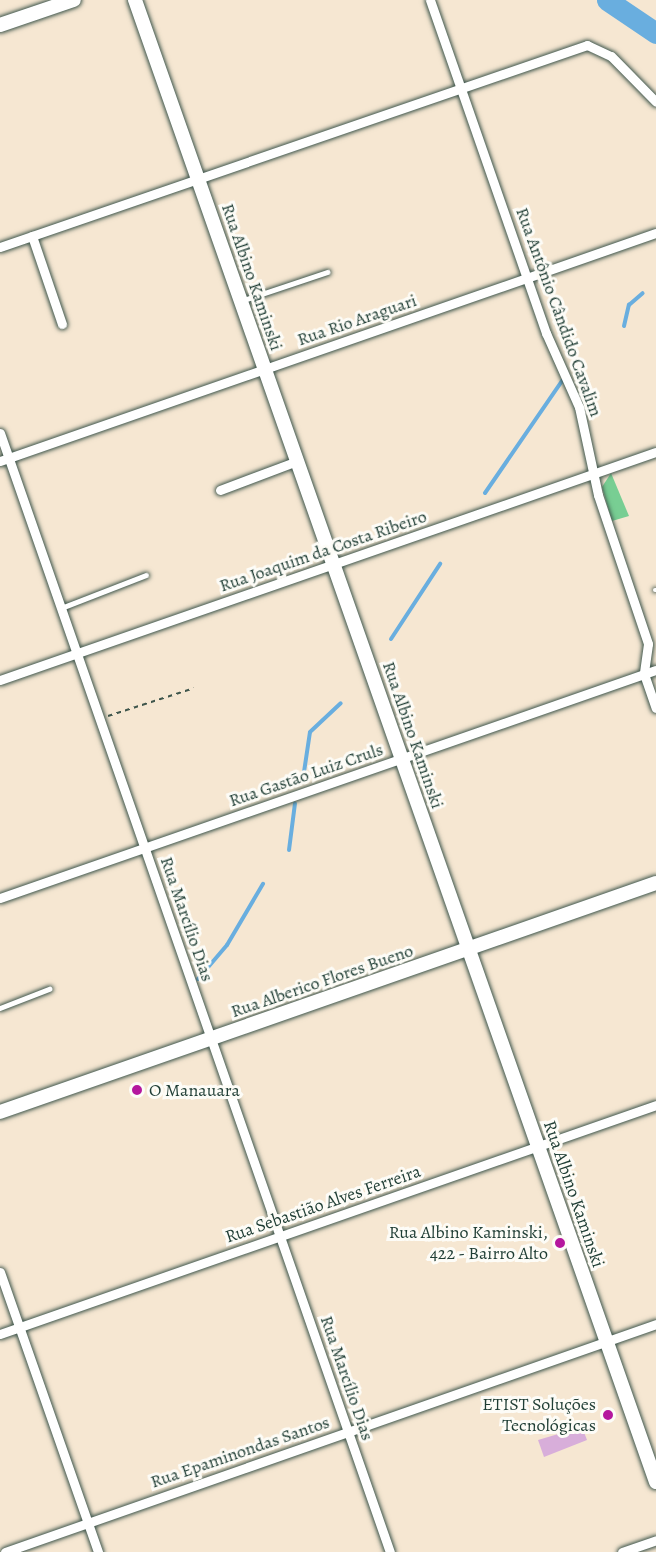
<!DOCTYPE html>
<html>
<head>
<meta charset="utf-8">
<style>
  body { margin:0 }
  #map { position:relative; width:656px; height:1552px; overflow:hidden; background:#f6e7d2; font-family:Alegreya,serif }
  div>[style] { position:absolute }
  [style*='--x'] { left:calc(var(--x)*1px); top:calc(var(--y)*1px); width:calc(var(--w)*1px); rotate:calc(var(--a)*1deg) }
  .green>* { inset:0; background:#78ce93 }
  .stream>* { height:4px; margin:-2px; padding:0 2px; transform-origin:2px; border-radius:2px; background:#69aedf }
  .river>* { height:21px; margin:-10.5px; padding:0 10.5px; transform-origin:10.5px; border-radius:10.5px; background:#69aedf }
  .building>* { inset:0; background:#d8aeda }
  .path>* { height:2px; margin-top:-1px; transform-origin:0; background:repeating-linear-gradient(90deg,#3f564c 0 4.5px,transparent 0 9px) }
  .roads { filter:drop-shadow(0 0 2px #3f564c) drop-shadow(0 0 2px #3f564c) }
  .lane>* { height:4.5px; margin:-2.25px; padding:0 2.25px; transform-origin:2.25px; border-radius:2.25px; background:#fff }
  .street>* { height:9px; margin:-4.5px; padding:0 4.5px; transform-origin:4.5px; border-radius:4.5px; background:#fff }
  .secondary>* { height:14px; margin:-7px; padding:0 7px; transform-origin:7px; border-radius:7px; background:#fff }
  .dots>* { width:16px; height:16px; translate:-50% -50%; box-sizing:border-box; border:3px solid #fdfcf7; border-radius:50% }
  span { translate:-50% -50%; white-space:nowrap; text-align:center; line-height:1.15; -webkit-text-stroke:6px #fdfcf7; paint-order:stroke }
  .street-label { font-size:18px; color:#1f3d34 }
  .poi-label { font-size:18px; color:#1f3d34 }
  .left { translate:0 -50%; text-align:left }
  .right { translate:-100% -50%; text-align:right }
</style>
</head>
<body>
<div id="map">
  <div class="green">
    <i style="clip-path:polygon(611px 473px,629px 516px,612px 521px,602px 487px)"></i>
  </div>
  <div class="stream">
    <i style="--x:624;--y:326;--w:22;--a:-77"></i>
    <i style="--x:629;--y:305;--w:18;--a:-41"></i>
    <i style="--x:485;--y:493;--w:136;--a:-55.5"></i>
    <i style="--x:391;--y:639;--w:90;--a:-56.8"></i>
    <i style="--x:304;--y:772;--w:40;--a:-81.5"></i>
    <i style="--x:310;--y:732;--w:42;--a:-43.1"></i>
    <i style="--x:289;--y:850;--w:47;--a:-82.7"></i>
    <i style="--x:198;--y:979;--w:45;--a:-49.5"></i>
    <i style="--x:227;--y:945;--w:71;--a:-59.5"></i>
  </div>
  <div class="river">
    <i style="--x:607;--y:0;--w:59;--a:34"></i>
  </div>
  <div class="building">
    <i style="clip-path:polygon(582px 1427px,587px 1440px,544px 1457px,538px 1440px)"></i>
  </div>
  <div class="path">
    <i style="--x:108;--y:716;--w:90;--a:-18"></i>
  </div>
  <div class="roads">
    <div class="lane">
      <i style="--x:244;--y:300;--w:88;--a:-18.6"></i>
      <i style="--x:655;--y:590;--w:1;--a:0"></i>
      <i style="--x:61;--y:608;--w:91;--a:-21.2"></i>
      <i style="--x:0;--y:1008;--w:53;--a:-21.2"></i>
    </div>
    <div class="street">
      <i style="--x:430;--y:0;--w:353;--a:70.8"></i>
      <i style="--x:546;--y:333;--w:81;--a:66"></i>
      <i style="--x:579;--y:407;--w:90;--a:77.8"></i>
      <i style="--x:598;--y:495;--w:157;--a:71.4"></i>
      <i style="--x:648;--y:644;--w:30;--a:98"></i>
      <i style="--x:644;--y:674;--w:36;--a:71"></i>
      <i style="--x:32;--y:236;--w:93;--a:71.2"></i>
      <i style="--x:0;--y:247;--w:621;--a:-18.99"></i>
      <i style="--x:587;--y:45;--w:26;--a:25"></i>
      <i style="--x:611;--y:56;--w:64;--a:45.6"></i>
      <i style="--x:0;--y:433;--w:1185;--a:70.79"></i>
      <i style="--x:0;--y:461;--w:694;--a:-19.17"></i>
      <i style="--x:220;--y:490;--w:82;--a:-20.6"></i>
      <i style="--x:0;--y:680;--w:694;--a:-19.17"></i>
      <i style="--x:0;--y:898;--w:694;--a:-19.17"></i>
      <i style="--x:0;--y:1272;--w:297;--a:70.7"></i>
      <i style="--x:0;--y:1334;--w:695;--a:-19.24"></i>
      <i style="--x:5;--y:1552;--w:690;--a:-19.3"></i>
      <i style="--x:622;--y:1552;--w:36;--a:-19"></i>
    </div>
    <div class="secondary">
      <i style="--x:135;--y:0;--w:1571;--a:70.63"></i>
      <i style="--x:0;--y:25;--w:78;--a:-18.7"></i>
      <i style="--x:0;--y:1112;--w:695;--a:-19.24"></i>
    </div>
  </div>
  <div class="dots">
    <i style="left:137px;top:1090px;background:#b5179e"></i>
    <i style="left:560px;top:1243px;background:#b5179e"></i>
    <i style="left:608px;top:1415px;background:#b5179e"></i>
  </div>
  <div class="street-label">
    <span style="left:252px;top:277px;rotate:71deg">Rua Albino Kaminski</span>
    <span style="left:559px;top:312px;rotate:70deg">Rua Antônio Cândido Cavalim</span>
    <span style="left:357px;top:320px;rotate:-19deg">Rua Rio Araguari</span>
    <span style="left:323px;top:551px;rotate:-19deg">Rua Joaquim da Costa Ribeiro</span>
    <span style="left:413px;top:735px;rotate:71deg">Rua Albino Kaminski</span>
    <span style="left:306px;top:775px;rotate:-19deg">Rua Gastão Luiz Cruls</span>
    <span style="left:187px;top:919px;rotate:71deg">Rua Marcílio Dias</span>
    <span style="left:322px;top:981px;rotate:-19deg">Rua Alberico Flores Bueno</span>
    <span style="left:574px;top:1194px;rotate:71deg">Rua Albino Kaminski</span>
    <span style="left:323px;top:1204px;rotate:-19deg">Rua Sebastião Alves Ferreira</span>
    <span style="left:347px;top:1378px;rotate:71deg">Rua Marcílio Dias</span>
    <span style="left:240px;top:1452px;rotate:-19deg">Rua Epaminondas Santos</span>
  </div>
  <div class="poi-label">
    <span class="left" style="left:149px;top:1090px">O Manauara</span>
    <span class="right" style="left:548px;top:1243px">Rua Albino Kaminski,<br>422 - Bairro Alto</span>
    <span class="right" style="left:596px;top:1415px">ETIST Soluções<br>Tecnológicas</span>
  </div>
</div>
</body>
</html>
